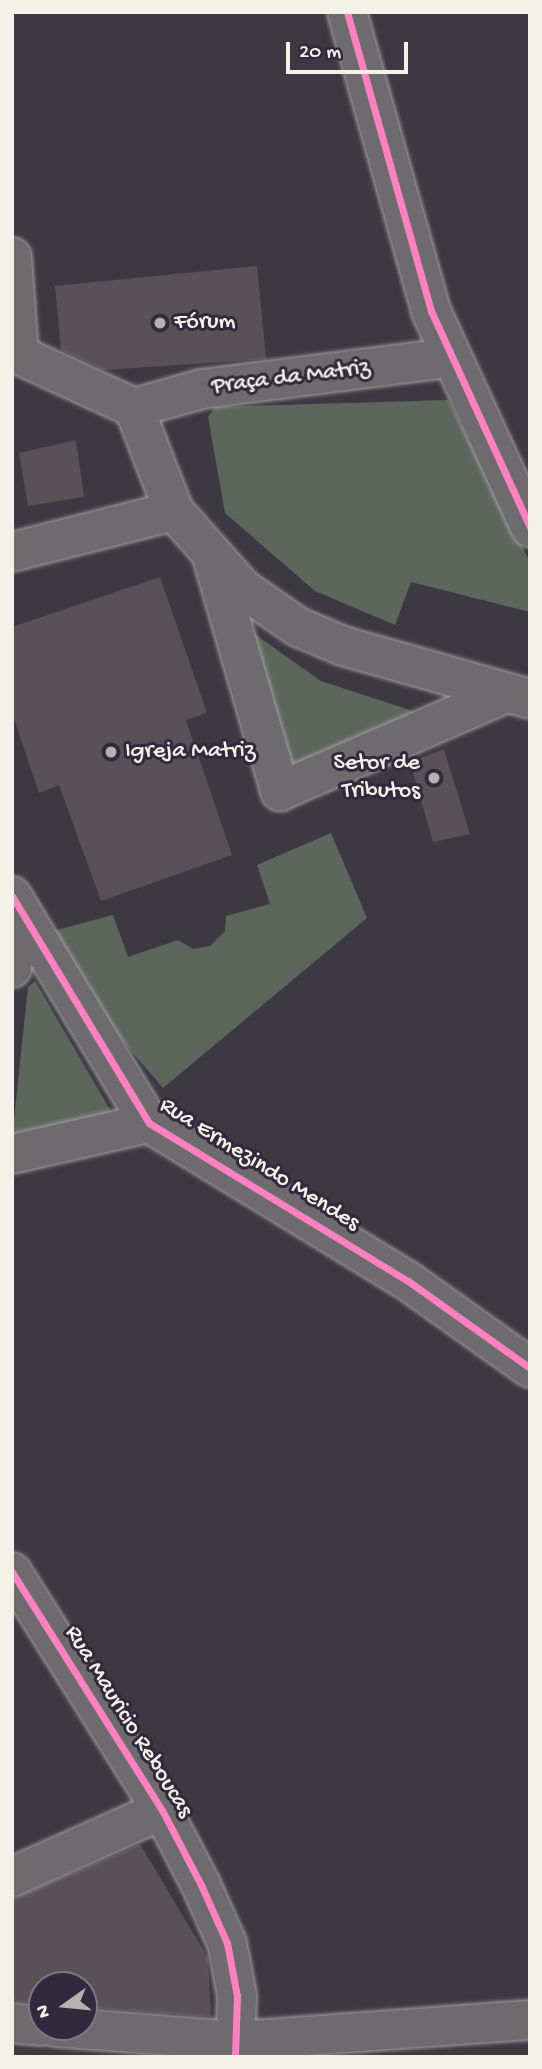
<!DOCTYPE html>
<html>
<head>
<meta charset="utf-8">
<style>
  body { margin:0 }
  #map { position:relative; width:542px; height:2069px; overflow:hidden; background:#3d3942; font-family:"Gochi Hand",sans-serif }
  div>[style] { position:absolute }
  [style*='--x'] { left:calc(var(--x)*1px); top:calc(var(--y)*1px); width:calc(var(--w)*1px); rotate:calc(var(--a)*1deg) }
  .green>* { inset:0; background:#5d665d }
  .building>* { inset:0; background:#585258 }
  .roads { filter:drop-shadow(0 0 2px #9f9da0) drop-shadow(0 0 2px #9f9da0) }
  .street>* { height:38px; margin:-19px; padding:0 19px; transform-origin:19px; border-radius:19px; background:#6e6b6e }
  .secondary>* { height:38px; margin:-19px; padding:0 19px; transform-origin:19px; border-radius:19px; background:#6e6b6e }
  .cycleway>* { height:7px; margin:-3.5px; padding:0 3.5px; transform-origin:3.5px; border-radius:3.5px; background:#ff80c0 }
  .dots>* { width:19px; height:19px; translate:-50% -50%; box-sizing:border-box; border:4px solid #2f2a3d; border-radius:50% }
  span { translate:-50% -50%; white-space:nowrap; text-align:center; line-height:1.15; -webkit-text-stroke:6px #2f2a3d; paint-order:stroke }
  .poi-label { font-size:24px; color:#f4f1e8 }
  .left { translate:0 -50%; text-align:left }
  .right { translate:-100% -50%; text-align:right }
  .street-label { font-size:24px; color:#f4f1e8 }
  .frame { position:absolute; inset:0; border:14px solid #f4f1e8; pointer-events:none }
  .north { position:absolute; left:28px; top:1971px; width:70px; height:70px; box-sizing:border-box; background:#2f2a3d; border:2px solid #7e7a81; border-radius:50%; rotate:255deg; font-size:19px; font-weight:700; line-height:28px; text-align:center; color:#f4f1e8 }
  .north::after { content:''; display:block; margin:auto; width:24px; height:32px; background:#b4b1ae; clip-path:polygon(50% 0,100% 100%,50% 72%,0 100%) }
  .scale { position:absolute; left:286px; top:42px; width:122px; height:32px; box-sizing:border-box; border:4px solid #f4f1e8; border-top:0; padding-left:9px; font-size:21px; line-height:24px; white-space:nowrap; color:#f4f1e8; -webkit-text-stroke:5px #2f2a3d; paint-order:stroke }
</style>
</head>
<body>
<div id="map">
  <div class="green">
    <i style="clip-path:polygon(448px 400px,530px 562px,530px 612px,411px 582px,395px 625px,315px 591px,225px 513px,208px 417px,215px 407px)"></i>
    <i style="clip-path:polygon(250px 631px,321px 681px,419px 713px,294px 773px)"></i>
    <i style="clip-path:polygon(331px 833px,367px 918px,163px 1088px,109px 1025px,53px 931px,113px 915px,128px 957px,178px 940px,193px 949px,210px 946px,225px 931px,226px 916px,270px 904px,257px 865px)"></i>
    <i style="clip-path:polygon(35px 981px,112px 1113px,12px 1138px,28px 987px)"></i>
  </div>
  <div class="building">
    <i style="clip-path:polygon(257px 266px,266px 359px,104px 370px,61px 350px,55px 286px)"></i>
    <i style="clip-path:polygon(76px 440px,84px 497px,28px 506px,19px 453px)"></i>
    <i style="clip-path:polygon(160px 577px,207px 713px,186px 720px,232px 855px,101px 901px,59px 785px,39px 793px,12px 713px,12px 627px)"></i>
    <i style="clip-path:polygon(444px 749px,470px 834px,433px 842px,410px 762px)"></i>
    <i style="clip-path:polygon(140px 1844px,208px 1958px,211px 2017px,84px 2007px,84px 1985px,42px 1985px,42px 2004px,12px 2001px,12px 1899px)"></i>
  </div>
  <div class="roads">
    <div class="street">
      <i style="--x:347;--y:12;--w:311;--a:74.3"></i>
      <i style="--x:431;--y:311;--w:238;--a:65.4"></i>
      <i style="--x:12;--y:257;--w:98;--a:85.9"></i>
      <i style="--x:19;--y:355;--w:127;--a:24.7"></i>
      <i style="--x:134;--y:408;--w:110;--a:68.8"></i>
      <i style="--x:174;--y:511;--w:104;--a:48.5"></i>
      <i style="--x:243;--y:589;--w:67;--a:34.6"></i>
      <i style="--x:298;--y:627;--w:49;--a:22.9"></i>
      <i style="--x:343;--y:646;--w:194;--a:15.8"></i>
      <i style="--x:134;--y:408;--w:71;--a:-15.6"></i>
      <i style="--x:202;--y:389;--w:249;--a:-7.2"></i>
      <i style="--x:12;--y:552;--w:167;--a:-14.2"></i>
      <i style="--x:213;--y:560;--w:241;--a:73.8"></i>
      <i style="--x:280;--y:791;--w:247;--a:-23.4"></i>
      <i style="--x:12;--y:1877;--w:164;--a:-24.1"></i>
      <i style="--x:236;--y:2041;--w:295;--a:-4.1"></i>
    </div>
    <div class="secondary">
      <i style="--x:12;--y:896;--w:265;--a:58.9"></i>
      <i style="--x:149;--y:1123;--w:303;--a:31.4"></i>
      <i style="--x:408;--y:1281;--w:150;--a:35.5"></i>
      <i style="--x:12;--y:968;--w:59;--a:-83.2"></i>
      <i style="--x:12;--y:1154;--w:140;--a:-12.8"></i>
      <i style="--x:12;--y:1572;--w:281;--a:57.8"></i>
      <i style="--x:162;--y:1810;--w:85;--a:62.5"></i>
      <i style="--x:201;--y:1885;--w:64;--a:65.9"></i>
      <i style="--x:227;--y:1943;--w:54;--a:79.3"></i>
      <i style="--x:237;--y:1996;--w:61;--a:91.9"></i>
      <i style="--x:12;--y:2023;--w:30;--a:6"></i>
      <i style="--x:55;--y:2027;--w:182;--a:4.4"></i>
    </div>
  </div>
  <div class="cycleway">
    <i style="--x:347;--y:12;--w:311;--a:74.3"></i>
    <i style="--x:431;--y:311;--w:238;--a:65.4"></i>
    <i style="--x:12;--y:896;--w:265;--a:58.9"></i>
    <i style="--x:149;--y:1123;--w:303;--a:31.4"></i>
    <i style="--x:408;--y:1281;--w:150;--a:35.5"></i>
    <i style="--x:12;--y:1572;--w:281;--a:57.8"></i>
    <i style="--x:162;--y:1810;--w:85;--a:62.5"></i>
    <i style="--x:201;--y:1885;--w:64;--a:65.9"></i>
    <i style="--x:227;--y:1943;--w:54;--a:79.3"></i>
    <i style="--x:237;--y:1996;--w:61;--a:91.9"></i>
  </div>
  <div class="dots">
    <i style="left:160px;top:323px;background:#b4b1ae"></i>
    <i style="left:111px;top:752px;background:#b4b1ae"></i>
    <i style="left:434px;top:778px;background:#b4b1ae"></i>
  </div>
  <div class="poi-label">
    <span class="left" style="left:174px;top:323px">Fórum</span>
    <span class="left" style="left:125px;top:752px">Igreja Matriz</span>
    <span class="right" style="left:420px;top:778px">Setor de<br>Tributos</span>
  </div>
  <div class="street-label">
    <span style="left:291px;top:378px;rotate:-7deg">Praça da Matriz</span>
    <span style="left:259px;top:1165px;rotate:32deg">Rua Ermezindo Mendes</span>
    <span style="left:128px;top:1722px;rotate:58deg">Rua Mauricio Reboucas</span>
  </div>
  <div class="frame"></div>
  <div class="north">N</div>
  <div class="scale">20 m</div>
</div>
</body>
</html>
